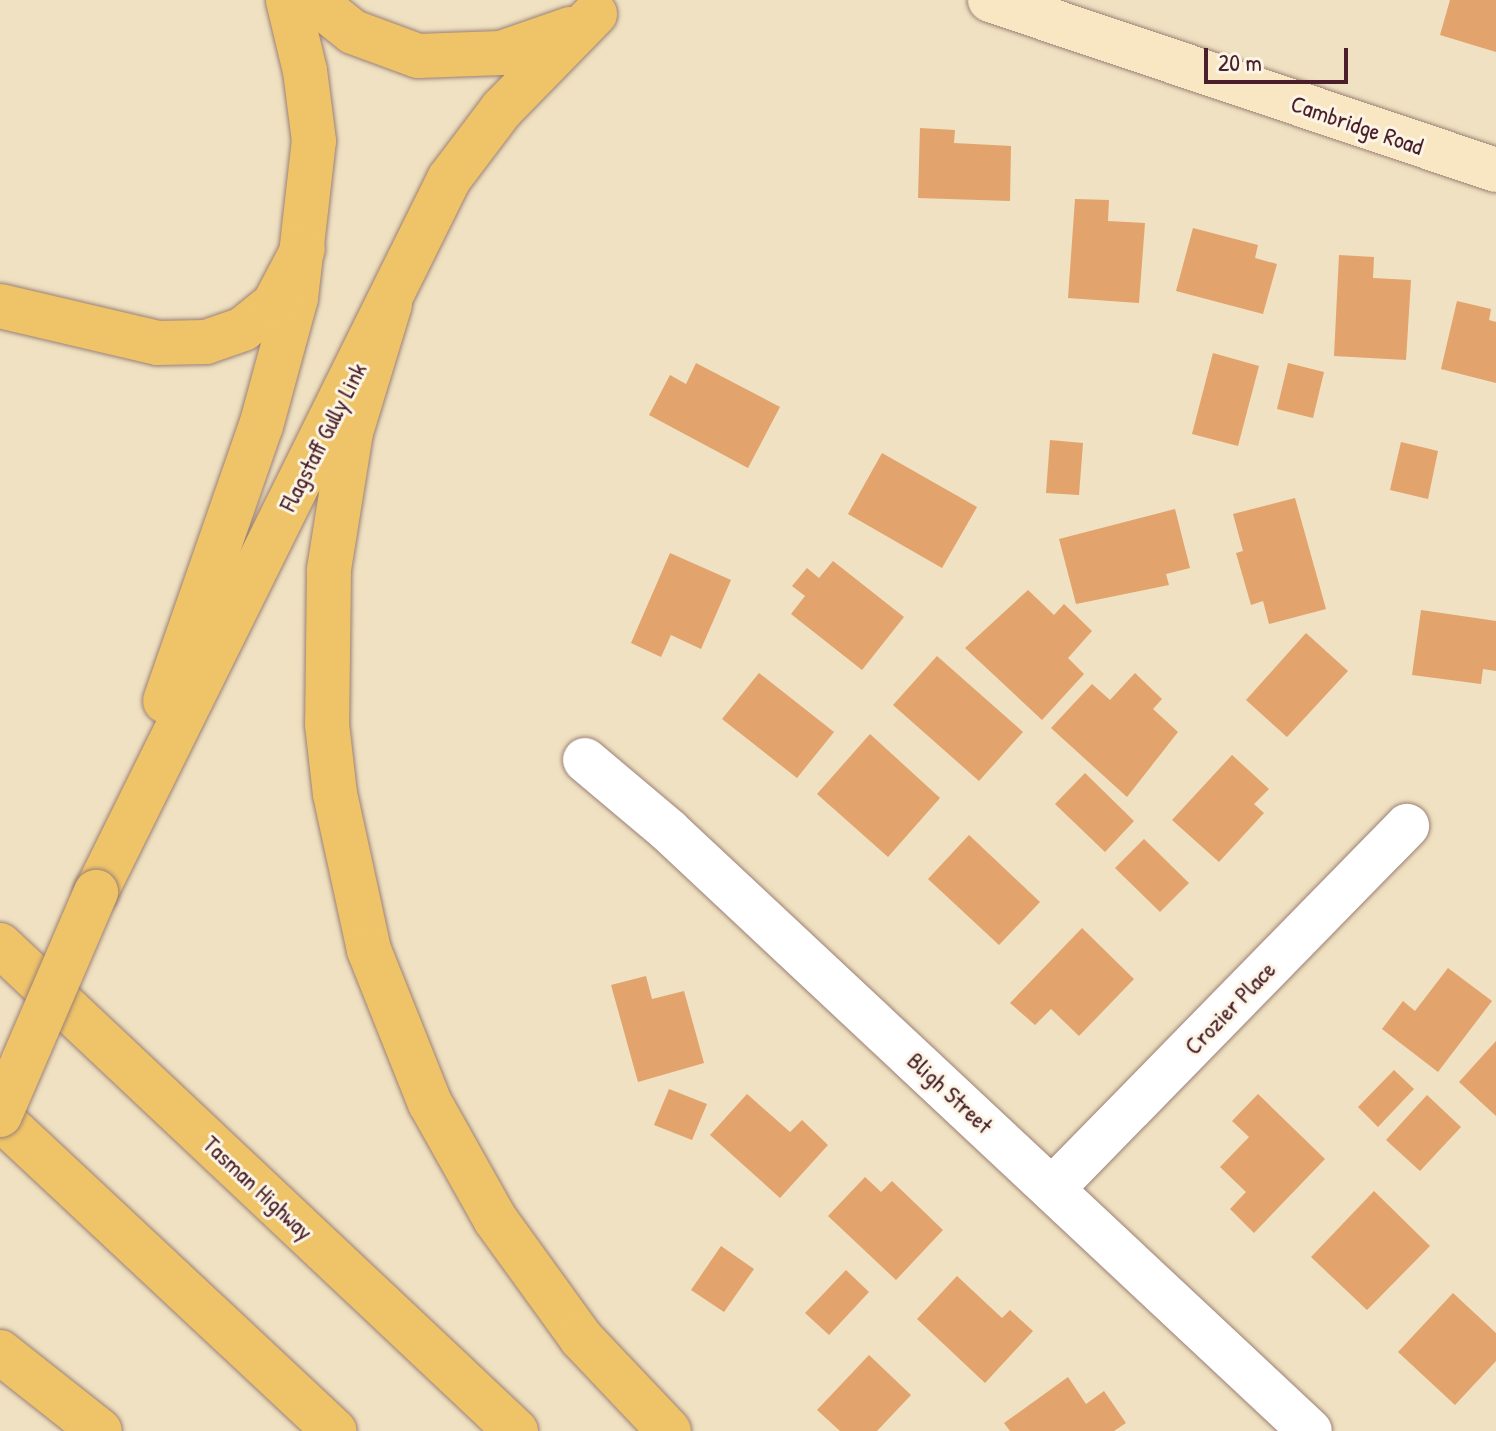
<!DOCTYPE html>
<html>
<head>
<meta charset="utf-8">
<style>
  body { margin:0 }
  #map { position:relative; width:1496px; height:1431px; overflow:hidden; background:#efe1c1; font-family:"Patrick Hand",sans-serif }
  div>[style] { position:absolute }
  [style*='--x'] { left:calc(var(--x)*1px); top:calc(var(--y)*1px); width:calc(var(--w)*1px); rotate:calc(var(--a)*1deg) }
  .building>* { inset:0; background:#e2a36d }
  .roads { filter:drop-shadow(0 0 2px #9c8076) drop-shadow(0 0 2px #9c8076) }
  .minor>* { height:44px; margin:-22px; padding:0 22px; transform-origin:22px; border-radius:22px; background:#fff }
  .secondary>* { height:44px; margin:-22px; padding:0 22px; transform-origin:22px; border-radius:22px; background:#f9e7c3 }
  .primary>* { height:44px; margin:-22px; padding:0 22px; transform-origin:22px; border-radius:22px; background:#efc469 }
  .motorway>* { height:44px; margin:-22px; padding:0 22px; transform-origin:22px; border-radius:22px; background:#efc469 }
  .bridges { filter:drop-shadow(0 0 2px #9c8076) drop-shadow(0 0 2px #9c8076) }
  .primary-bridge>* { height:44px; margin:-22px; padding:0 22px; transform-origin:22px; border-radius:22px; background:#efc469 }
  span { translate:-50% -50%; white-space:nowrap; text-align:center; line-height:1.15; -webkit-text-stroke:6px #fcf5e5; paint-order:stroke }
  .street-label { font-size:24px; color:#4a1f2b }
  .scale { position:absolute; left:1204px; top:48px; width:144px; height:36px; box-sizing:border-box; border:4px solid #4a1f2b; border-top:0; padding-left:10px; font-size:24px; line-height:28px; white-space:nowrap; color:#4a1f2b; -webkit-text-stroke:6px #fcf5e5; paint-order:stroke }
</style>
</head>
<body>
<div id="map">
  <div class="building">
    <i style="clip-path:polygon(1450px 0,1496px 0,1496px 52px,1440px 35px)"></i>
    <i style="clip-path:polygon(920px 128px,955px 130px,954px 143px,1011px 146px,1010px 201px,918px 198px)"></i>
    <i style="clip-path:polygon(1075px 199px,1109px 200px,1108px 221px,1145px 223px,1139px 303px,1068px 298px)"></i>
    <i style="clip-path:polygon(1193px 228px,1258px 245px,1255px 258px,1277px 264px,1263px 314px,1176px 291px)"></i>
    <i style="clip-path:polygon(1339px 255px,1374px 257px,1373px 278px,1411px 280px,1406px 360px,1334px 356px)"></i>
    <i style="clip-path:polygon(1457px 301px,1491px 309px,1489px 320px,1496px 322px,1496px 383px,1441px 369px)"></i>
    <i style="clip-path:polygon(1213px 353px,1259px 366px,1238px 446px,1192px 434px)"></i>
    <i style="clip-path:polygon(696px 363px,780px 407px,748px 468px,649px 415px,670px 375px,686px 384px)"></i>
    <i style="clip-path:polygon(1288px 363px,1324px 372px,1313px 418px,1277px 409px)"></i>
    <i style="clip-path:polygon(1050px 440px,1083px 443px,1079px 495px,1046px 493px)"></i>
    <i style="clip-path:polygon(1401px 442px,1438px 451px,1428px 499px,1390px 490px)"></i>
    <i style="clip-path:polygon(882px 453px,977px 507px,942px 568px,848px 514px)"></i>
    <i style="clip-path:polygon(1295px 498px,1326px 609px,1269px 624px,1263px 601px,1251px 605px,1236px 553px,1243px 551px,1233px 514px)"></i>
    <i style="clip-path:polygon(1175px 509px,1190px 568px,1166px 574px,1169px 585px,1076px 604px,1059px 539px)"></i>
    <i style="clip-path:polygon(670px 553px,731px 580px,701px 649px,671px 635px,661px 657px,631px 643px)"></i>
    <i style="clip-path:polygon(833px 561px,904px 617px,862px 670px,791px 614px,805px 596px,792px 586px,807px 568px,819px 578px)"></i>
    <i style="clip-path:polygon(1028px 590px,1054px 615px,1064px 604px,1092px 631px,1068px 658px,1084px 674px,1042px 720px,965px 648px)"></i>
    <i style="clip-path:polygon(1421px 610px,1496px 621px,1496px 671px,1483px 669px,1481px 684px,1412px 675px)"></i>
    <i style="clip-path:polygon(1306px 633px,1348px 671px,1287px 737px,1246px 700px)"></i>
    <i style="clip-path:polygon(937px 656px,1023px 732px,979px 781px,893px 705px)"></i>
    <i style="clip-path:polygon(759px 673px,834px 732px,797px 778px,722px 719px)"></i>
    <i style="clip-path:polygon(1135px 673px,1162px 699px,1153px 709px,1178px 732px,1127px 797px,1051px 728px,1092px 684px,1110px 700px)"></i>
    <i style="clip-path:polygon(870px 734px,940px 798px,888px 857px,817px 794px)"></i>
    <i style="clip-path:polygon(1232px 755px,1269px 789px,1254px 804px,1264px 813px,1219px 862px,1172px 820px)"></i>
    <i style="clip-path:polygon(1085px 773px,1134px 821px,1105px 852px,1055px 804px)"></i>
    <i style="clip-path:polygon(969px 835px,1040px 902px,999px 945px,928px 879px)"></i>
    <i style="clip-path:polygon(1144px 839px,1189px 883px,1160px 912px,1115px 868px)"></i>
    <i style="clip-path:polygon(1082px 928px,1134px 979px,1079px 1036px,1051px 1009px,1035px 1025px,1010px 1003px)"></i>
    <i style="clip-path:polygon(1448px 968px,1492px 1001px,1438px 1072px,1382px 1029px,1403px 1001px,1415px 1011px)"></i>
    <i style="clip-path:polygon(646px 976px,652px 999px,684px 991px,704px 1063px,638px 1082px,611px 985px)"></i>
    <i style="clip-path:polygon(1496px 1041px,1496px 1116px,1459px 1082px)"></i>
    <i style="clip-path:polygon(1394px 1070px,1414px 1089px,1378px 1127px,1358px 1107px)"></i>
    <i style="clip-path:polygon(669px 1089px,707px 1104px,692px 1140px,654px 1125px)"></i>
    <i style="clip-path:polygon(747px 1094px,790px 1132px,802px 1120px,828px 1145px,780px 1198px,710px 1135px)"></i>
    <i style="clip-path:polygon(1258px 1094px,1325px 1159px,1254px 1233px,1230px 1209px,1246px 1192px,1220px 1167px,1249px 1137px,1232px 1121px)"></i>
    <i style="clip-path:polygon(1427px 1095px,1461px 1127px,1420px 1171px,1386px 1140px)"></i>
    <i style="clip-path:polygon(865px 1177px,881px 1192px,892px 1181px,943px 1230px,896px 1280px,828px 1216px)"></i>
    <i style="clip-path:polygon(1374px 1191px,1430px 1246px,1367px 1310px,1311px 1257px)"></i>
    <i style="clip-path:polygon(721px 1246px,754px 1269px,724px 1312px,691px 1290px)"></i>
    <i style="clip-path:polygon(846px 1270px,869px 1292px,829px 1335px,805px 1313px)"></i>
    <i style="clip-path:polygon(957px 1276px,1002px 1318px,1010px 1310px,1033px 1331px,985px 1383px,917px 1319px)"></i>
    <i style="clip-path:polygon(1453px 1293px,1496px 1333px,1496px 1361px,1455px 1405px,1398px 1352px)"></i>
    <i style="clip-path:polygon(869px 1355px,911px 1395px,877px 1431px,840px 1431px,817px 1410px)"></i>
    <i style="clip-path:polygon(1068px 1377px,1086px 1404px,1104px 1391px,1126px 1423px,1114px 1431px,1010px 1431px,1004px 1423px)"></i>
  </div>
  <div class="roads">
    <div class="minor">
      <i style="--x:585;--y:760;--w:109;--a:40.1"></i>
      <i style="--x:668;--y:830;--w:879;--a:43.11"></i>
      <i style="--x:1052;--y:1189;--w:508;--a:-45.64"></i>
    </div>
    <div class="secondary">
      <i style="--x:990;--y:0;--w:534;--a:18.57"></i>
    </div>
    <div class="primary">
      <i style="--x:313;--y:0;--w:51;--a:38.7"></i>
      <i style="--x:353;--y:32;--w:69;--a:20.3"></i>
      <i style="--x:418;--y:56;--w:83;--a:-2.1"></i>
      <i style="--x:501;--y:53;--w:73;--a:-19.2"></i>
      <i style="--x:165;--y:701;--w:291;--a:-70.8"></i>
      <i style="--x:261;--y:426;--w:133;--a:-74.7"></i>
      <i style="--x:296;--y:298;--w:158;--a:-83.5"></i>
      <i style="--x:314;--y:141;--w:71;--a:-97.3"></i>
      <i style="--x:305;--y:71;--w:73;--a:-103.5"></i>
      <i style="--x:96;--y:892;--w:796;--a:-63.66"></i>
      <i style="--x:449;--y:179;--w:88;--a:-52.9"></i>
      <i style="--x:502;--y:109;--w:133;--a:-45.6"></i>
    </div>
    <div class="motorway">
      <i style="--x:390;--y:304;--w:134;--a:106.9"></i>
      <i style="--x:351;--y:432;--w:140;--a:99.1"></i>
      <i style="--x:329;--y:570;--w:154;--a:90.7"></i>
      <i style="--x:327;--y:724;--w:70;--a:83.5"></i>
      <i style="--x:335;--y:794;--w:160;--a:77.7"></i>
      <i style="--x:369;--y:950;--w:165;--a:68.3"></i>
      <i style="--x:430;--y:1103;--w:133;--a:60.7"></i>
      <i style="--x:495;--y:1219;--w:147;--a:54.1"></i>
      <i style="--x:581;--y:1338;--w:128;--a:46.6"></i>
      <i style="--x:0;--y:306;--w:162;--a:13.2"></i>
      <i style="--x:158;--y:343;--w:48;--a:-1.2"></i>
      <i style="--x:206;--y:342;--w:39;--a:-19"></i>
      <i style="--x:243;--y:329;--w:40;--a:-39"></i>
      <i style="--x:274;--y:304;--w:62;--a:-62.2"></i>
      <i style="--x:0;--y:945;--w:709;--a:43.29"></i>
      <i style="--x:0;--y:1118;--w:458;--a:43.1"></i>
      <i style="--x:0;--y:1352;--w:127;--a:38.3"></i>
    </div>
  </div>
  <div class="bridges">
    <div class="primary-bridge">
      <i style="--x:0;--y:1115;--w:243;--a:-66.7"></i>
    </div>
  </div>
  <div class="street-label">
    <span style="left:1357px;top:125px;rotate:19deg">Cambridge Road</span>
    <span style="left:323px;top:437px;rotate:-63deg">Flagstaff Gully Link</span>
    <span style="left:1230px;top:1008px;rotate:-46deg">Crozier Place</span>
    <span style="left:950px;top:1093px;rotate:43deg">Bligh Street</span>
    <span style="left:258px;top:1188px;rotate:43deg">Tasman Highway</span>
  </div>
  <div class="scale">20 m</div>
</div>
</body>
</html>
